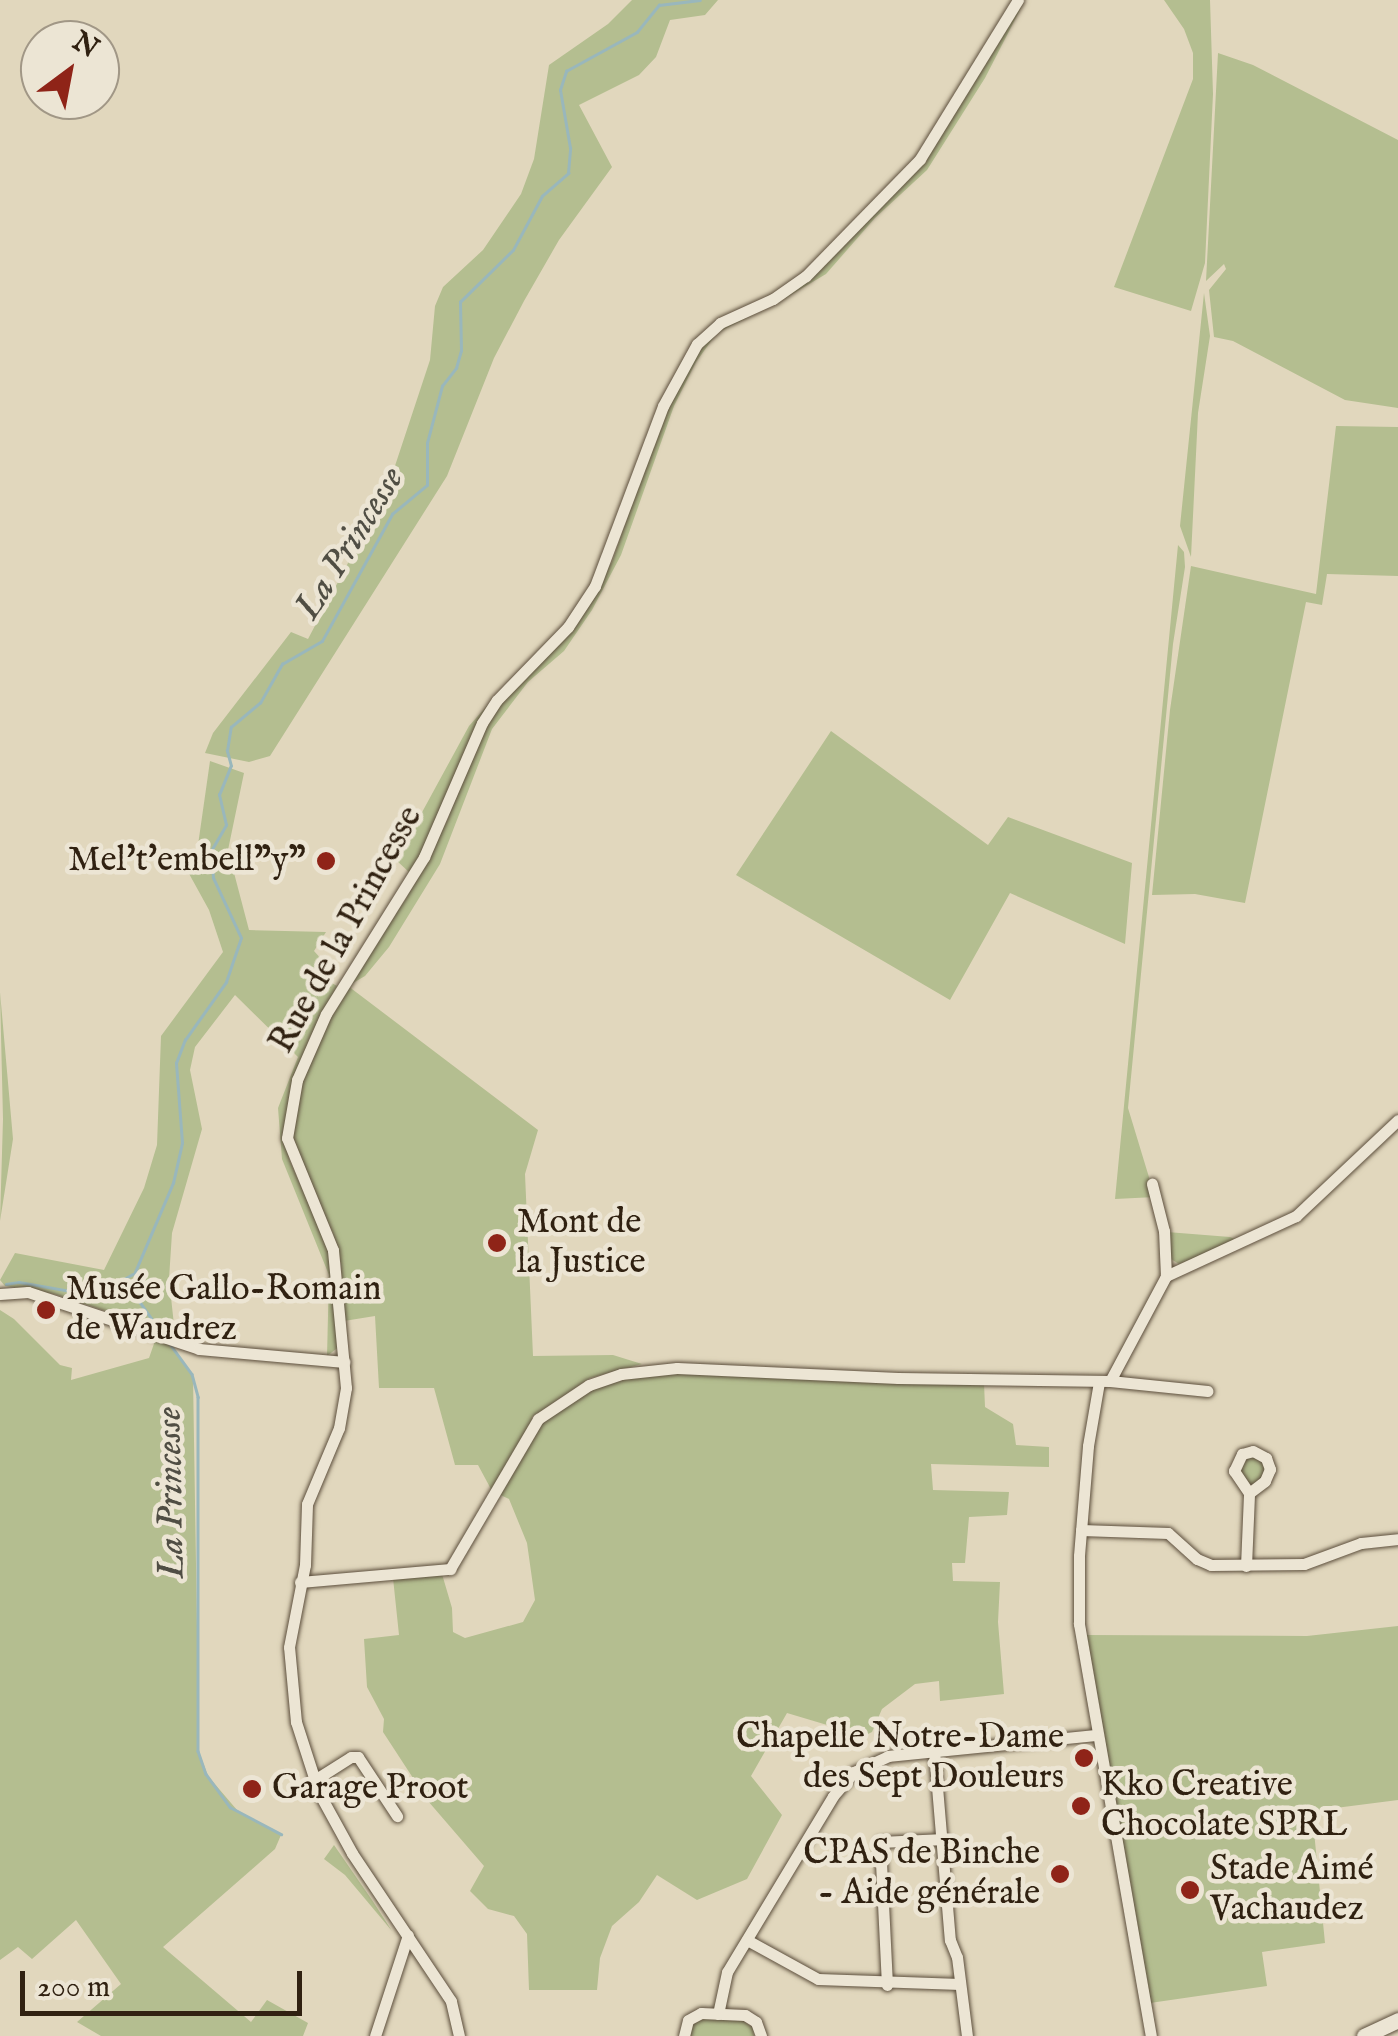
<!DOCTYPE html>
<html>
<head>
<meta charset="utf-8">
<style>
  body { margin:0 }
  #map { position:relative; width:1398px; height:2036px; overflow:hidden; background:#e1d7bd; font-family:"IM FELL English",serif }
  div>[style] { position:absolute }
  [style*='--x'] { left:calc(var(--x)*1px); top:calc(var(--y)*1px); width:calc(var(--w)*1px); rotate:calc(var(--a)*1deg) }
  .green>* { inset:0; background:#b4be90 }
  .stream>* { height:2.5px; margin:-1.25px; padding:0 1.25px; transform-origin:1.25px; border-radius:1.25px; background:#99b7bc }
  .roads { filter:drop-shadow(0 0 2px #5c4e3c) drop-shadow(0 0 2px #5c4e3c) }
  .street>* { height:11px; margin:-5.5px; padding:0 5.5px; transform-origin:5.5px; border-radius:5.5px; background:#ece5d4 }
  .secondary>* { height:15px; margin:-7.5px; padding:0 7.5px; transform-origin:7.5px; border-radius:7.5px; background:#ece5d4 }
  .dots>* { width:28px; height:28px; translate:-50% -50%; box-sizing:border-box; border:5px solid #ece5d4; border-radius:50% }
  span { translate:-50% -50%; white-space:nowrap; text-align:center; line-height:1.15; -webkit-text-stroke:9px #ece5d4; paint-order:stroke }
  .poi-label { font-size:35px; color:#302111 }
  .right { translate:-100% -50%; text-align:right }
  .left { translate:0 -50%; text-align:left }
  .street-label { font-size:35px; color:#302111 }
  .water-label { font-size:38px; color:#504e44; font-style:italic }
  .north { position:absolute; left:20px; top:20px; width:100px; height:100px; box-sizing:border-box; background:#ece5d4; border:2px solid #a19786; border-radius:50%; rotate:32deg; font-size:28px; font-weight:700; line-height:40px; text-align:center; color:#302111 }
  .north::after { content:''; display:block; margin:auto; width:35px; height:45px; background:#8f2418; clip-path:polygon(50% 0,100% 100%,50% 72%,0 100%) }
  .scale { position:absolute; left:20px; top:1971px; width:282px; height:45px; box-sizing:border-box; border:5px solid #302111; border-top:0; padding-left:12px; font-size:30px; line-height:35px; white-space:nowrap; color:#302111; -webkit-text-stroke:8px #ece5d4; paint-order:stroke }
</style>
</head>
<body>
<div id="map">
  <div class="green">
    <i style="clip-path:polygon(632px 0,718px 0,705px 15px,670px 20px,656px 57px,639px 75px,579px 105px,612px 167px,559px 240px,524px 301px,494px 358px,447px 476px,270px 756px,249px 762px,205px 753px,213px 733px,291px 632px,308px 639px,388px 487px,430px 360px,435px 306px,443px 287px,483px 250px,521px 194px,534px 159px,549px 65px,608px 24px)"></i>
    <i style="clip-path:polygon(1025px 0,985px 78px,927px 170px,875px 218px,826px 274px,784px 299px,717px 333px,696px 362px,674px 406px,621px 555px,592px 610px,564px 651px,528px 682px,492px 729px,440px 864px,389px 947px,365px 976px,348px 986px,538px 1130px,525px 1174px,533px 1356px,613px 1355px,642px 1364px,590px 1378px,532px 1417px,531px 1429px,577px 1395px,617px 1376px,654px 1372px,984px 1383px,985px 1407px,1013px 1424px,1016px 1445px,1049px 1447px,1049px 1467px,931px 1464px,933px 1490px,1009px 1492px,1007px 1515px,969px 1517px,965px 1563px,952px 1563px,953px 1581px,1000px 1582px,998px 1622px,1004px 1694px,940px 1701px,939px 1681px,915px 1684px,882px 1709px,872px 1732px,864px 1736px,787px 1713px,751px 1776px,782px 1815px,747px 1879px,697px 1900px,657px 1875px,639px 1902px,612px 1926px,600px 1958px,597px 1990px,529px 1990px,527px 1934px,514px 1916px,488px 1909px,470px 1891px,484px 1866px,428px 1801px,383px 1732px,384px 1719px,367px 1687px,364px 1639px,399px 1635px,393px 1578px,442px 1574px,452px 1608px,453px 1632px,465px 1638px,523px 1622px,535px 1600px,527px 1543px,509px 1499px,492px 1491px,478px 1465px,455px 1465px,434px 1388px,379px 1388px,375px 1316px,344px 1321px,341px 1264px,333px 1233px,296px 1160px,291px 1132px,299px 1075px,319px 1031px,368px 954px,406px 899px,447px 821px,488px 717px,573px 626px,612px 562px,663px 415px,690px 359px,710px 333px,784px 299px,926px 158px)"></i>
    <i style="clip-path:polygon(1164px 0,1210px 0,1213px 94px,1205px 263px,1191px 311px,1114px 287px,1193px 79px,1193px 53px,1184px 29px)"></i>
    <i style="clip-path:polygon(1218px 53px,1253px 65px,1398px 140px,1398px 408px,1345px 400px,1233px 341px,1214px 337px,1209px 290px,1226px 269px,1224px 264px,1206px 281px)"></i>
    <i style="clip-path:polygon(1204px 293px,1210px 336px,1198px 413px,1191px 557px,1180px 526px)"></i>
    <i style="clip-path:polygon(1336px 426px,1398px 427px,1398px 576px,1327px 574px,1322px 605px,1306px 602px,1245px 903px,1195px 894px,1152px 895px,1170px 710px,1191px 566px,1316px 594px)"></i>
    <i style="clip-path:polygon(1178px 545px,1184px 552px,1185px 567px,1173px 644px,1128px 1108px,1155px 1197px,1115px 1199px)"></i>
    <i style="clip-path:polygon(516px 673px,500px 692px,411px 874px,396px 860px,469px 726px)"></i>
    <i style="clip-path:polygon(831px 731px,988px 845px,1008px 817px,1132px 863px,1125px 944px,1010px 893px,950px 1000px,736px 875px)"></i>
    <i style="clip-path:polygon(210px 761px,244px 773px,228px 850px,249px 930px,326px 932px,314px 951px,323px 961px,318px 975px,337px 986px,309px 1039px,286px 1135px,289px 1159px,332px 1258px,340px 1346px,327px 1356px,329px 1275px,282px 1159px,278px 1108px,298px 1057px,235px 995px,195px 1047px,190px 1070px,202px 1129px,172px 1233px,169px 1279px,175px 1334px,54px 1294px,5px 1286px,0 1280px,15px 1253px,104px 1270px,144px 1188px,157px 1145px,161px 1036px,223px 952px,209px 910px,187px 870px,197px 852px)"></i>
    <i style="clip-path:polygon(0 992px,13px 1139px,0 1221px,3px 1119px)"></i>
    <i style="clip-path:polygon(1167px 1232px,1230px 1237px,1240px 1241px,1179px 1264px,1171px 1259px)"></i>
    <i style="clip-path:polygon(0 1310px,14px 1319px,60px 1365px,72px 1368px,71px 1380px,149px 1358px,156px 1338px,170px 1345px,193px 1377px,199px 1752px,208px 1776px,237px 1810px,281px 1835px,275px 1849px,163px 1947px,251px 2022px,267px 2000px,308px 2023px,303px 2036px,101px 2036px,77px 2022px,121px 1984px,76px 1920px,32px 1959px,18px 1947px,0 1960px)"></i>
    <i style="clip-path:polygon(1249px 1456px,1262px 1459px,1267px 1472px,1254px 1485px,1244px 1482px,1238px 1465px)"></i>
    <i style="clip-path:polygon(1398px 1626px,1398px 1800px,1312px 1811px,1325px 1943px,1262px 1952px,1267px 1986px,1150px 2003px,1085px 1635px,1307px 1636px)"></i>
    <i style="clip-path:polygon(334px 1845px,372px 1900px,392px 1931px,345px 1875px,324px 1859px)"></i>
    <i style="clip-path:polygon(704px 2018px,741px 2019px,753px 2028px,754px 2036px,688px 2036px,690px 2026px)"></i>
  </div>
  <div class="stream">
    <i style="--x:6;--y:1284;--w:13;--a:-9"></i>
    <i style="--x:19;--y:1282;--w:70;--a:9.9"></i>
    <i style="--x:88;--y:1294;--w:17;--a:-13"></i>
    <i style="--x:105;--y:1290;--w:32;--a:-30"></i>
    <i style="--x:159;--y:1330;--w:33;--a:-125"></i>
    <i style="--x:140;--y:1303;--w:31;--a:-99"></i>
    <i style="--x:135;--y:1272;--w:97;--a:-66.9"></i>
    <i style="--x:173;--y:1183;--w:41;--a:-77.3"></i>
    <i style="--x:182;--y:1143;--w:80;--a:-94.3"></i>
    <i style="--x:176;--y:1063;--w:25;--a:-69"></i>
    <i style="--x:185;--y:1040;--w:71;--a:-54.7"></i>
    <i style="--x:226;--y:982;--w:46;--a:-71.2"></i>
    <i style="--x:241;--y:938;--w:66;--a:-115"></i>
    <i style="--x:213;--y:878;--w:27;--a:-94"></i>
    <i style="--x:211;--y:851;--w:30;--a:-60"></i>
    <i style="--x:226;--y:825;--w:31;--a:-103"></i>
    <i style="--x:219;--y:795;--w:31;--a:-68"></i>
    <i style="--x:231;--y:766;--w:16;--a:-105"></i>
    <i style="--x:227;--y:751;--w:24;--a:-81"></i>
    <i style="--x:231;--y:727;--w:38;--a:-40"></i>
    <i style="--x:260;--y:703;--w:45;--a:-60.6"></i>
    <i style="--x:282;--y:664;--w:46;--a:-29.9"></i>
    <i style="--x:322;--y:641;--w:145;--a:-61.1"></i>
    <i style="--x:392;--y:514;--w:45;--a:-39.6"></i>
    <i style="--x:427;--y:485;--w:42;--a:-90"></i>
    <i style="--x:427;--y:443;--w:59;--a:-75.3"></i>
    <i style="--x:442;--y:386;--w:23;--a:-52"></i>
    <i style="--x:456;--y:368;--w:18;--a:-74"></i>
    <i style="--x:461;--y:351;--w:49;--a:-91.2"></i>
    <i style="--x:460;--y:302;--w:74;--a:-44.5"></i>
    <i style="--x:513;--y:250;--w:61;--a:-61.8"></i>
    <i style="--x:542;--y:196;--w:35;--a:-41"></i>
    <i style="--x:568;--y:173;--w:25;--a:-85"></i>
    <i style="--x:570;--y:148;--w:59;--a:-99.8"></i>
    <i style="--x:560;--y:90;--w:20;--a:-72"></i>
    <i style="--x:566;--y:71;--w:81;--a:-28.8"></i>
    <i style="--x:637;--y:32;--w:35;--a:-51"></i>
    <i style="--x:659;--y:5;--w:41;--a:-7"></i>
    <i style="--x:170;--y:1344;--w:37;--a:54"></i>
    <i style="--x:192;--y:1374;--w:24;--a:75"></i>
    <i style="--x:198;--y:1397;--w:354;--a:90"></i>
    <i style="--x:198;--y:1751;--w:24;--a:71"></i>
    <i style="--x:206;--y:1774;--w:41;--a:54"></i>
    <i style="--x:230;--y:1807;--w:58;--a:27.9"></i>
  </div>
  <div class="roads">
    <div class="street">
      <i style="--x:1166;--y:1276;--w:143;--a:-24.8"></i>
      <i style="--x:1296;--y:1216;--w:140;--a:-43.3"></i>
      <i style="--x:0;--y:1294;--w:28;--a:-4"></i>
      <i style="--x:28;--y:1292;--w:180;--a:18.4"></i>
      <i style="--x:199;--y:1349;--w:146;--a:5.1"></i>
      <i style="--x:1110;--y:1381;--w:119;--a:-61.9"></i>
      <i style="--x:1166;--y:1276;--w:45;--a:-92.5"></i>
      <i style="--x:1164;--y:1231;--w:49;--a:-104.3"></i>
      <i style="--x:1099;--y:1382;--w:65;--a:99.8"></i>
      <i style="--x:1088;--y:1446;--w:110;--a:94.7"></i>
      <i style="--x:1079;--y:1556;--w:68;--a:90"></i>
      <i style="--x:1079;--y:1624;--w:418;--a:80.1"></i>
      <i style="--x:1081;--y:1530;--w:87;--a:2"></i>
      <i style="--x:1168;--y:1533;--w:39;--a:42"></i>
      <i style="--x:1197;--y:1559;--w:15;--a:23"></i>
      <i style="--x:1211;--y:1565;--w:93;--a:-0.6"></i>
      <i style="--x:1304;--y:1564;--w:61;--a:-20.2"></i>
      <i style="--x:1361;--y:1543;--w:37;--a:-6"></i>
      <i style="--x:1246;--y:1566;--w:73;--a:-87.6"></i>
      <i style="--x:1249;--y:1493;--w:27;--a:-124"></i>
      <i style="--x:1234;--y:1471;--w:19;--a:-65"></i>
      <i style="--x:1242;--y:1454;--w:11;--a:-15"></i>
      <i style="--x:1253;--y:1451;--w:15;--a:28"></i>
      <i style="--x:1266;--y:1458;--w:12;--a:70"></i>
      <i style="--x:1270;--y:1469;--w:13;--a:113"></i>
      <i style="--x:1265;--y:1481;--w:20;--a:143"></i>
      <i style="--x:300;--y:1582;--w:151;--a:-5"></i>
      <i style="--x:450;--y:1569;--w:174;--a:-59.6"></i>
      <i style="--x:538;--y:1419;--w:61;--a:-33.7"></i>
      <i style="--x:589;--y:1385;--w:34;--a:-19"></i>
      <i style="--x:621;--y:1374;--w:56;--a:-6.1"></i>
      <i style="--x:677;--y:1368;--w:221;--a:2.6"></i>
      <i style="--x:898;--y:1378;--w:212;--a:0.8"></i>
      <i style="--x:1110;--y:1381;--w:98;--a:5.9"></i>
      <i style="--x:934;--y:1751;--w:190;--a:85.2"></i>
      <i style="--x:950;--y:1940;--w:18;--a:68"></i>
      <i style="--x:957;--y:1957;--w:80;--a:82.8"></i>
      <i style="--x:313;--y:1781;--w:45;--a:-32.3"></i>
      <i style="--x:351;--y:1757;--w:7;--a:0"></i>
      <i style="--x:358;--y:1757;--w:71;--a:56.5"></i>
      <i style="--x:747;--y:1940;--w:81;--a:28.8"></i>
      <i style="--x:818;--y:1979;--w:142;--a:2"></i>
      <i style="--x:887;--y:1985;--w:143;--a:-92.8"></i>
      <i style="--x:880;--y:1842;--w:64;--a:-2.7"></i>
      <i style="--x:718;--y:2014;--w:43;--a:-77.9"></i>
      <i style="--x:727;--y:1972;--w:205;--a:-58.9"></i>
      <i style="--x:833;--y:1796;--w:32;--a:-49"></i>
      <i style="--x:854;--y:1772;--w:38;--a:-25"></i>
      <i style="--x:888;--y:1756;--w:208;--a:-5.8"></i>
      <i style="--x:375;--y:2036;--w:106;--a:-71.9"></i>
      <i style="--x:459;--y:2036;--w:36;--a:-103"></i>
      <i style="--x:451;--y:2001;--w:178;--a:-123.8"></i>
      <i style="--x:352;--y:1853;--w:68;--a:-118.8"></i>
      <i style="--x:319;--y:1793;--w:75;--a:-107.9"></i>
      <i style="--x:296;--y:1722;--w:75;--a:-95.3"></i>
      <i style="--x:289;--y:1647;--w:84;--a:-79"></i>
      <i style="--x:305;--y:1565;--w:61;--a:-88.1"></i>
      <i style="--x:307;--y:1504;--w:82;--a:-67.2"></i>
      <i style="--x:339;--y:1428;--w:41;--a:-80.1"></i>
      <i style="--x:346;--y:1388;--w:139;--a:-95.4"></i>
      <i style="--x:333;--y:1250;--w:121;--a:-112.3"></i>
      <i style="--x:287;--y:1138;--w:59;--a:-80.2"></i>
      <i style="--x:297;--y:1080;--w:72;--a:-66.3"></i>
      <i style="--x:326;--y:1014;--w:185;--a:-58"></i>
      <i style="--x:424;--y:857;--w:146;--a:-66.6"></i>
      <i style="--x:482;--y:723;--w:27;--a:-57"></i>
      <i style="--x:497;--y:700;--w:102;--a:-45.8"></i>
      <i style="--x:568;--y:627;--w:49;--a:-56.6"></i>
      <i style="--x:595;--y:586;--w:192;--a:-69.3"></i>
      <i style="--x:663;--y:406;--w:71;--a:-61.3"></i>
      <i style="--x:697;--y:344;--w:31;--a:-42"></i>
      <i style="--x:720;--y:323;--w:58;--a:-24.4"></i>
      <i style="--x:773;--y:299;--w:40;--a:-34.9"></i>
      <i style="--x:806;--y:276;--w:163;--a:-45.7"></i>
      <i style="--x:920;--y:159;--w:187;--a:-58.4"></i>
      <i style="--x:684;--y:2036;--w:16;--a:-76"></i>
      <i style="--x:688;--y:2020;--w:15;--a:-28"></i>
      <i style="--x:701;--y:2013;--w:44;--a:2.6"></i>
      <i style="--x:745;--y:2015;--w:13;--a:32"></i>
      <i style="--x:756;--y:2022;--w:15;--a:70"></i>
    </div>
    <div class="secondary">
      <i style="--x:1364;--y:2036;--w:38;--a:-25"></i>
    </div>
  </div>
  <div class="dots">
    <i style="left:326px;top:861px;background:#8f2418"></i>
    <i style="left:497px;top:1243px;background:#8f2418"></i>
    <i style="left:46px;top:1310px;background:#8f2418"></i>
    <i style="left:1084px;top:1758px;background:#8f2418"></i>
    <i style="left:252px;top:1789px;background:#8f2418"></i>
    <i style="left:1081px;top:1806px;background:#8f2418"></i>
    <i style="left:1060px;top:1874px;background:#8f2418"></i>
    <i style="left:1190px;top:1890px;background:#8f2418"></i>
  </div>
  <div class="poi-label">
    <span class="right" style="left:306px;top:861px">Mel't'embell"y"</span>
    <span class="left" style="left:517px;top:1243px">Mont de<br>la Justice</span>
    <span class="left" style="left:66px;top:1310px">Musée Gallo-Romain<br>de Waudrez</span>
    <span class="right" style="left:1064px;top:1758px">Chapelle Notre-Dame<br>des Sept Douleurs</span>
    <span class="left" style="left:1101px;top:1806px">Kko Creative<br>Chocolate SPRL</span>
    <span class="left" style="left:272px;top:1789px">Garage Proot</span>
    <span class="right" style="left:1040px;top:1874px">CPAS de Binche<br>- Aide générale</span>
    <span class="left" style="left:1210px;top:1890px">Stade Aimé<br>Vachaudez</span>
  </div>
  <div class="street-label">
    <span style="left:347px;top:930px;rotate:-61deg">Rue de la Princesse</span>
  </div>
  <div class="water-label">
    <span style="left:351px;top:544px;rotate:-58deg">La Princesse</span>
    <span style="left:172px;top:1493px;rotate:-91deg">La Princesse</span>
  </div>
  <div class="north">N</div>
  <div class="scale">200 m</div>
</div>
</body>
</html>
